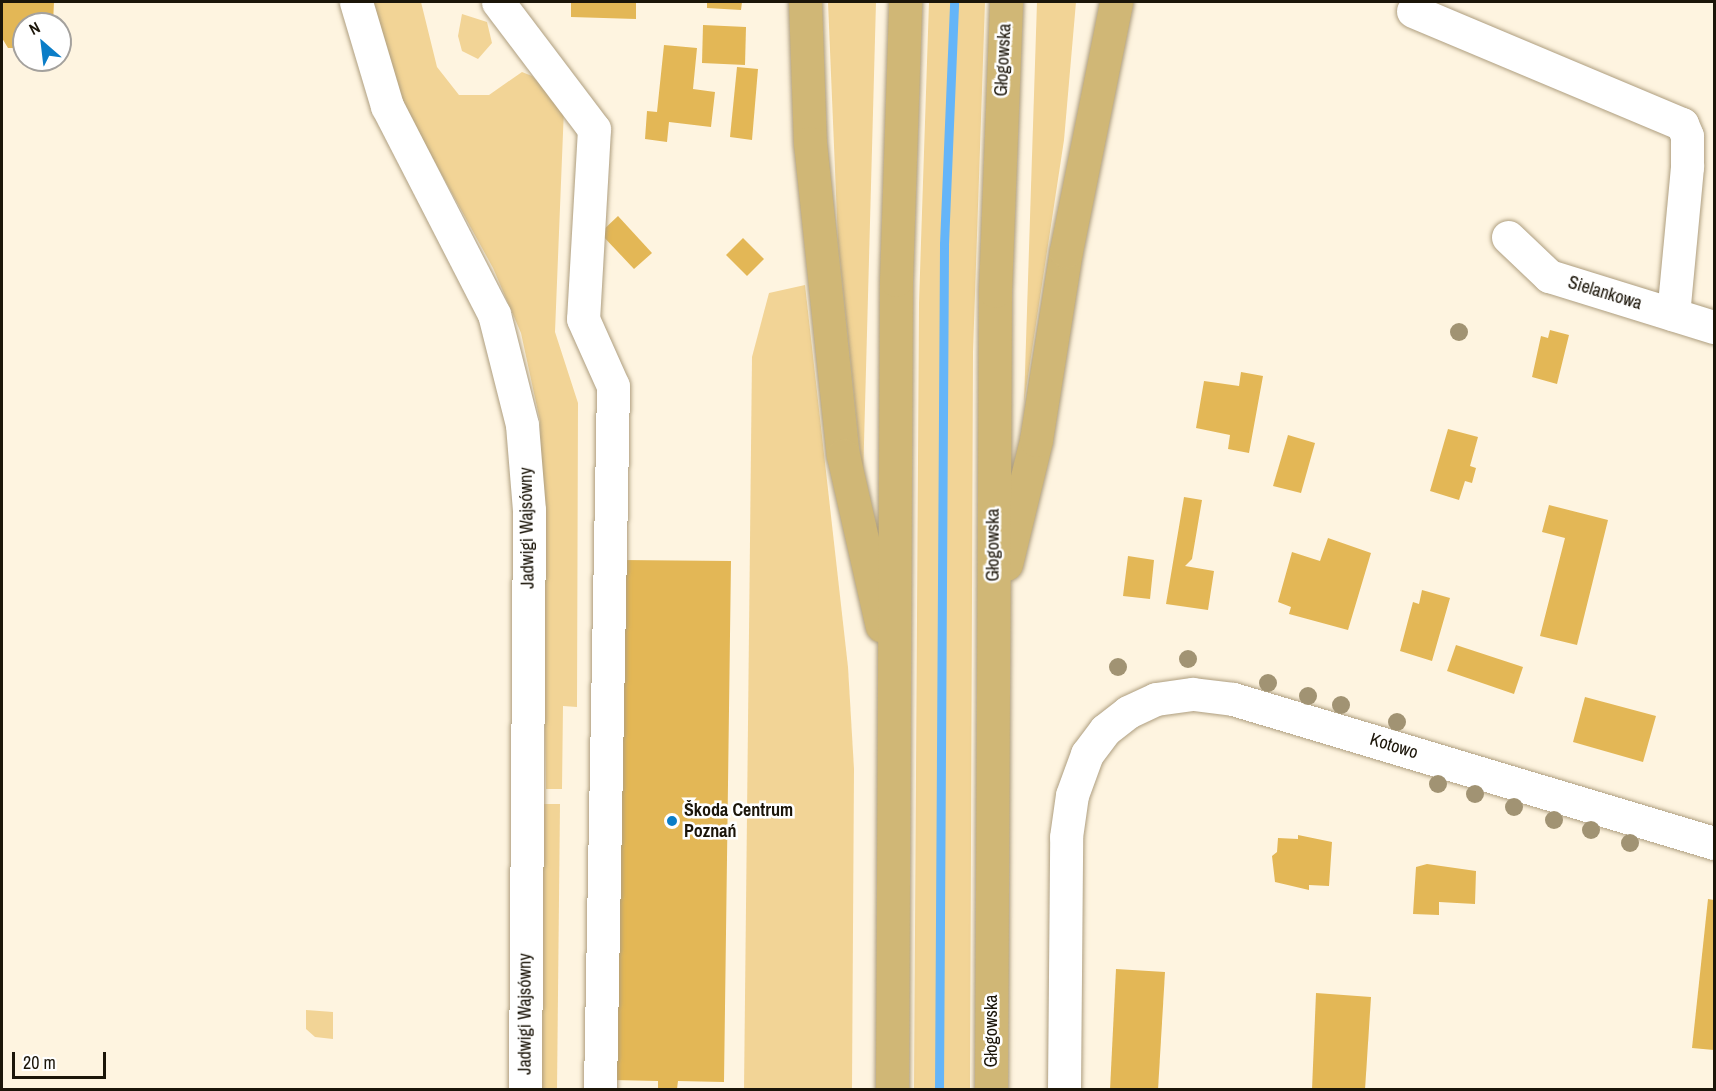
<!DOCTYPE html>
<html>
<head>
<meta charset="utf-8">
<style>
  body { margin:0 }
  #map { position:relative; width:1716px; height:1091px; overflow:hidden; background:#fef4e0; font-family:"Archivo Narrow",sans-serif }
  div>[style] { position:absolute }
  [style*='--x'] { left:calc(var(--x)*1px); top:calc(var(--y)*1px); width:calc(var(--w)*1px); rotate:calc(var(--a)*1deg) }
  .green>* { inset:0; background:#f2d496 }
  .stream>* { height:9px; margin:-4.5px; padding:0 4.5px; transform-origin:4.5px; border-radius:4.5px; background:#65b5f8 }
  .building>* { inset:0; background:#e3b756 }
  .roads { filter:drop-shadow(0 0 2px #ae9e7f) drop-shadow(0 0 2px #ae9e7f) }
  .minor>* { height:33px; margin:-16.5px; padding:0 16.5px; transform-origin:16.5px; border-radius:16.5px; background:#fff }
  .major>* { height:33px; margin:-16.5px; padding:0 16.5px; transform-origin:16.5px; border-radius:16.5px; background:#d0b776 }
  .trees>* { width:18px; height:18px; margin:-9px; border-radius:50%; background:#a19373 }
  .dots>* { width:16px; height:16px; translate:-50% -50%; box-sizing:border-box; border:3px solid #fff; border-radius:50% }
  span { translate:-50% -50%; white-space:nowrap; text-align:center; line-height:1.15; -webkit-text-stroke:5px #fff; paint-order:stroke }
  .street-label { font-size:18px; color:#1b1509 }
  .poi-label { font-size:18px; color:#1b1509; font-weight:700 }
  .left { translate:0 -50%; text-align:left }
  .frame { position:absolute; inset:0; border:3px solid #1b1509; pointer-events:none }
  .north { position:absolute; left:12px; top:12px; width:60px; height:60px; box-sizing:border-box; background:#fff; border:2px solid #a4a19d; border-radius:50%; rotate:332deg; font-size:16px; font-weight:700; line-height:24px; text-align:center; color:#1b1509 }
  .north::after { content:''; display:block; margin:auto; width:21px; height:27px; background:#0b7dc7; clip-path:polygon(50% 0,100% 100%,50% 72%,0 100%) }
  .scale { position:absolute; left:12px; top:1052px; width:94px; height:27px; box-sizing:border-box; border:3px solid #1b1509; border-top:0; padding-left:8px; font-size:18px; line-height:21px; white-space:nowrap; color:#1b1509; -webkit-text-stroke:4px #fff; paint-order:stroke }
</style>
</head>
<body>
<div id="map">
  <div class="green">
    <i style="clip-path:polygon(373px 2px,421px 2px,437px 67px,459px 95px,489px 95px,522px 72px,532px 76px,564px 108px,555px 332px,578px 403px,577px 707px,563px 706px,562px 789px,546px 789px,540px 421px,521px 333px,493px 268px,403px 104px,378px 30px)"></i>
    <i style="clip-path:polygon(828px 2px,876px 2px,863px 480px,838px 242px)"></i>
    <i style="clip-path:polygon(929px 2px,985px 2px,973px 352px,970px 1090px,914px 1089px,919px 303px)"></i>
    <i style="clip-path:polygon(1037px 2px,1076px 2px,1064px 140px,1024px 403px)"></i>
    <i style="clip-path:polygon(462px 14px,487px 22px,492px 43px,478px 59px,462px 51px,458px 36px)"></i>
    <i style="clip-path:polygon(805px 285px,848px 667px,854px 769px,852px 1089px,744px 1089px,752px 357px,769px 293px)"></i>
    <i style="clip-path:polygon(543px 804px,560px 804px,557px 1089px,542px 1090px)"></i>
    <i style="clip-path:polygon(306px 1010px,333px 1012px,333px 1039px,315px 1037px,306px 1029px)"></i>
  </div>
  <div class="stream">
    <i style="--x:939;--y:1090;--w:846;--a:-89.66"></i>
    <i style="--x:944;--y:244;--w:242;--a:-87.6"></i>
  </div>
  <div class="building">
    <i style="clip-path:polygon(2px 2px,54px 2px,53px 24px,24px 24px,24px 48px,8px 48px,2px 38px)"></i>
    <i style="clip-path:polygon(571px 2px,636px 2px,636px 19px,571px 17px)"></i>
    <i style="clip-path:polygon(707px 2px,742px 2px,741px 10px,707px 8px)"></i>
    <i style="clip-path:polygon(703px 25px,746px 27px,745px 65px,702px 63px)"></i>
    <i style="clip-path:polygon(664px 45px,697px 48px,693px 89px,715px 92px,711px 127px,669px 122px,667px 142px,645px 139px,647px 111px,657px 112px)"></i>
    <i style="clip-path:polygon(737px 67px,758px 69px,752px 140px,730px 137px)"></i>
    <i style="clip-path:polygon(618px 216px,652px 253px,634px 269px,600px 233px)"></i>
    <i style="clip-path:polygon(743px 238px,764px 259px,747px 276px,726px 255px)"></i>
    <i style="clip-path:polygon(1550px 330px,1569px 335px,1557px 384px,1532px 377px,1541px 336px,1548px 338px)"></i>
    <i style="clip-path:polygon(1241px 372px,1263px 376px,1249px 453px,1228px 449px,1230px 435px,1196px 428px,1204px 381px,1239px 386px)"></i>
    <i style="clip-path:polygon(1448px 429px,1478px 437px,1470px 466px,1476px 468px,1472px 483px,1465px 481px,1459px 500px,1430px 491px)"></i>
    <i style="clip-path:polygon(1288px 435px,1315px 443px,1301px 493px,1273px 486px)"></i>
    <i style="clip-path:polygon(1184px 497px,1202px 500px,1192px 559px,1185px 566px,1214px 571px,1208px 610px,1166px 604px)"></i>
    <i style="clip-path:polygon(1549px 505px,1608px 520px,1577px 645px,1540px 636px,1565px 538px,1542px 532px)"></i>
    <i style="clip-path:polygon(1328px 538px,1371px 553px,1348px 630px,1289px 614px,1291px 607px,1278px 602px,1292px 552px,1320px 561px)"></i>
    <i style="clip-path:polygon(1128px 556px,1154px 560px,1150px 599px,1123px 596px)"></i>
    <i style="clip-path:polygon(620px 560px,731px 561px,724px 1082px,678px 1081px,677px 1089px,658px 1089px,658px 1081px,612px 1080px)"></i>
    <i style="clip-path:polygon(1422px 590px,1450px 598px,1432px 661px,1400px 651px,1413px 602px,1419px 604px)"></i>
    <i style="clip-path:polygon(1456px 645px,1523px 667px,1514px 694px,1447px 671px)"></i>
    <i style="clip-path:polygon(1585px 697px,1656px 716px,1643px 762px,1573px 742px)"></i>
    <i style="clip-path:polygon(1298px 835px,1332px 842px,1329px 886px,1309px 885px,1309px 890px,1275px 882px,1272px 856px,1277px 852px,1278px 838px,1298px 839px)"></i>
    <i style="clip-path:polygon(1427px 864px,1476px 871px,1475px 904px,1439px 902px,1439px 915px,1413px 914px,1416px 867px)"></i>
    <i style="clip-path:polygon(1708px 899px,1714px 900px,1714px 1050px,1692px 1048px)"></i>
    <i style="clip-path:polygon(1116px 969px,1165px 972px,1158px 1090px,1110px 1090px)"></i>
    <i style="clip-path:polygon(1316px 993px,1371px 997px,1365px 1090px,1312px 1090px)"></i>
  </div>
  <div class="roads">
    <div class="minor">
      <i style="--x:356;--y:2;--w:109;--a:73.4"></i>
      <i style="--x:387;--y:106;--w:234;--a:62.8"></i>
      <i style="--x:494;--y:314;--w:114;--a:75.8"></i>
      <i style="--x:522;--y:425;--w:85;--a:85.3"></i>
      <i style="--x:529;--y:510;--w:580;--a:90.4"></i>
      <i style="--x:498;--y:2;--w:159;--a:52.9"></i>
      <i style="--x:594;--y:129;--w:190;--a:93.3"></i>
      <i style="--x:583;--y:319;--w:73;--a:65.9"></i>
      <i style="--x:613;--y:386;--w:704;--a:91.06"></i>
      <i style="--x:1413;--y:11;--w:292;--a:22.8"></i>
      <i style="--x:1682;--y:124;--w:13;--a:67"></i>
      <i style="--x:1687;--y:136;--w:31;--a:90"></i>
      <i style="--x:1687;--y:167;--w:148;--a:95.4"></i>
      <i style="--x:1508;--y:237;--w:57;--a:43.6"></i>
      <i style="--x:1549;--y:276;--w:173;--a:17.2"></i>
      <i style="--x:1064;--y:1090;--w:253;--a:-89.5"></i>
      <i style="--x:1066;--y:837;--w:42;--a:-81.9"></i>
      <i style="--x:1072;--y:795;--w:44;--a:-69.9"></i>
      <i style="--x:1087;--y:754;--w:30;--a:-53"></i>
      <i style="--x:1105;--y:730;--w:29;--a:-38"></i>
      <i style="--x:1128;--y:712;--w:31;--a:-25"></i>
      <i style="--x:1156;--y:699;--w:37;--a:-8"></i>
      <i style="--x:1193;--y:694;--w:40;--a:7.1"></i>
      <i style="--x:1233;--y:699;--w:502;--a:16.67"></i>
    </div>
    <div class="major">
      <i style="--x:805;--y:2;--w:141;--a:88"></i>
      <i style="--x:810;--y:143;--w:314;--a:84"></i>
      <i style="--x:843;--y:455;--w:175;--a:77.2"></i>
      <i style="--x:1006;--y:564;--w:128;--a:-76.4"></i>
      <i style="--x:1036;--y:440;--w:191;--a:-81"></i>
      <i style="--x:1066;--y:251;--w:254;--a:-78.6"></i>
      <i style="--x:892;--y:1090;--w:810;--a:-89.72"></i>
      <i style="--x:896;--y:280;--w:278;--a:-88.1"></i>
      <i style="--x:991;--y:1090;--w:799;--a:-89.71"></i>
      <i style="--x:995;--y:291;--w:289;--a:-87.8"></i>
    </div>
  </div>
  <div class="trees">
    <i style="left:1459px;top:332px"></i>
    <i style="left:1188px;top:659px"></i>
    <i style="left:1118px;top:667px"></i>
    <i style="left:1268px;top:683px"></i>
    <i style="left:1308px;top:696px"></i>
    <i style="left:1341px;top:705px"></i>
    <i style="left:1397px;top:722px"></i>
    <i style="left:1438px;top:784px"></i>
    <i style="left:1475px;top:794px"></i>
    <i style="left:1514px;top:807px"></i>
    <i style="left:1554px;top:820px"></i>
    <i style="left:1591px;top:830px"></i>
    <i style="left:1630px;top:843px"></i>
  </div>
  <div class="dots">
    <i style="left:672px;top:821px;background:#0b7dc7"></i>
  </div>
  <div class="street-label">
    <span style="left:1003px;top:60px;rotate:-87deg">Głogowska</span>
    <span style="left:1605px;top:293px;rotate:17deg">Sielankowa</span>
    <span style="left:527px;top:528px;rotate:-91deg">Jadwigi Wajsówny</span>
    <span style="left:993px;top:545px;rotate:-90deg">Głogowska</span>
    <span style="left:1394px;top:746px;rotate:17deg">Kotowo</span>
    <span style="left:525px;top:1014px;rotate:-90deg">Jadwigi Wajsówny</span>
    <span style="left:991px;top:1031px;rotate:-90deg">Głogowska</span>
  </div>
  <div class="poi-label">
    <span class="left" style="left:684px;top:821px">Škoda Centrum<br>Poznań</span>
  </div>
  <div class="frame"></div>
  <div class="north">N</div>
  <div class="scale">20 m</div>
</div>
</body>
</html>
